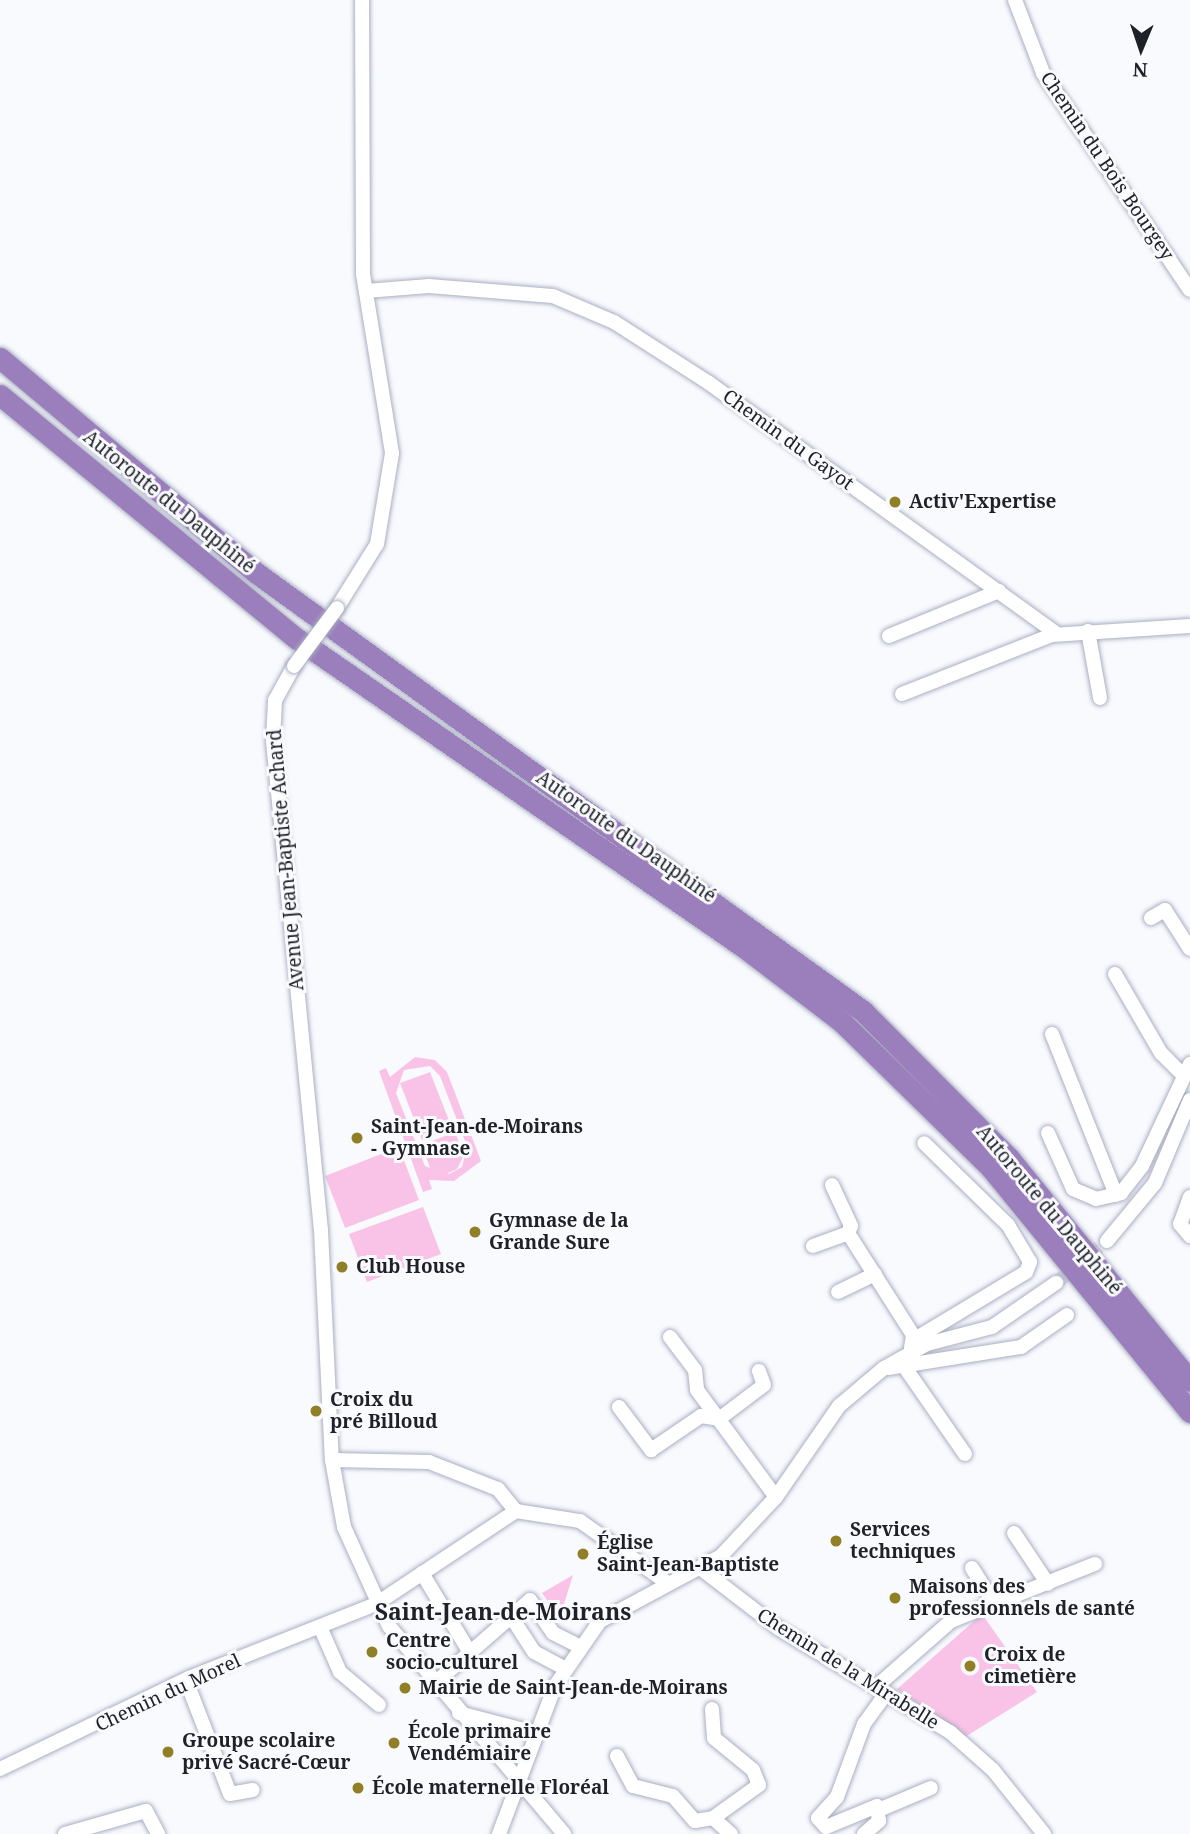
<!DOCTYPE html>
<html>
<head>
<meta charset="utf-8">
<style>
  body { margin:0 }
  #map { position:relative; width:1190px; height:1834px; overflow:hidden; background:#f9fafe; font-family:"Noto Serif",serif }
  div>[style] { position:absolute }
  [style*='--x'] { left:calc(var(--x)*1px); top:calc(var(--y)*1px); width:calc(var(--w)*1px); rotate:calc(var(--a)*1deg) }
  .green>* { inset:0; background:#f9c3e7 }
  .minor-tunnel>* { height:14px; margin-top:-7px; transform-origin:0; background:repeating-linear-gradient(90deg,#d8d9de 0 14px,transparent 0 21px) }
  .roads { filter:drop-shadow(0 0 2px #a9afc2) drop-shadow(0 0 2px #a9afc2) }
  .minor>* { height:14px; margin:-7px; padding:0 7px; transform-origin:7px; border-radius:7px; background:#fff }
  .highway>* { height:21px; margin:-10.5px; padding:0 10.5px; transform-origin:10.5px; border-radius:10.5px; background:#9b7ebc }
  .bridges { filter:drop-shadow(0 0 2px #a9afc2) drop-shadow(0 0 2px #a9afc2) }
  .minor-bridge>* { height:14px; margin:-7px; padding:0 7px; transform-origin:7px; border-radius:7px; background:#fff }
  .dots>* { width:19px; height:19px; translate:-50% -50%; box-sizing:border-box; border:4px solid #f9fafe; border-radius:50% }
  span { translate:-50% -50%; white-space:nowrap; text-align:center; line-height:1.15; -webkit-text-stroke:6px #f9fafe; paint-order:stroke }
  .street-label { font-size:19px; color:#1f2128 }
  .poi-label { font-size:19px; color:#1f2128; font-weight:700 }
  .left { translate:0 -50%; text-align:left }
  .quarter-label { font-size:23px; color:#1f2128; font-weight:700 }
  .north { position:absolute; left:1106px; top:14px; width:70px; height:70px; -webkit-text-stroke:5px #f9fafe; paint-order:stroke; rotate:182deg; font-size:19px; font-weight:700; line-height:28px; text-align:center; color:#1f2128 }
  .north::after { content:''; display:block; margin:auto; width:24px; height:32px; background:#1f2128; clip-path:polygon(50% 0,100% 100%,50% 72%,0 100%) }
</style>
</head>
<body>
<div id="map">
  <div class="green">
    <i style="clip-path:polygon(evenodd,415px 1057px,435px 1060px,447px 1072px,481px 1161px,454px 1181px,429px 1180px,432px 1189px,423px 1192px,379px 1071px,386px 1068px,390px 1077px,415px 1057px,430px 1066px,440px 1076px,467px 1146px,462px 1167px,449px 1174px,425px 1166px,396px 1093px,404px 1070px,430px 1066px)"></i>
    <i style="clip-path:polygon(430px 1072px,452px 1128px,422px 1140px,400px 1083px)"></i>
    <i style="clip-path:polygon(455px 1132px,464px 1155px,457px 1169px,446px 1174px,430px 1168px,422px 1145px)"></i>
    <i style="clip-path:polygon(399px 1147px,419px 1200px,345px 1228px,325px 1176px)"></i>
    <i style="clip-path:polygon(423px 1207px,441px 1254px,367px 1282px,349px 1234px)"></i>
    <i style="clip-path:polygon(573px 1575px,564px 1604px,554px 1610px,542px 1593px)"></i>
    <i style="clip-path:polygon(982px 1614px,1037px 1692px,965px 1737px,897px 1689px)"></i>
  </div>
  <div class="minor-tunnel">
    <i style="--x:1056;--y:1283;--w:66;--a:-39.5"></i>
  </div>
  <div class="roads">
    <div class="minor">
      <i style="--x:1015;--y:0;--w:78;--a:69"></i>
      <i style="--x:1043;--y:73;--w:262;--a:55.9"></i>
      <i style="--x:366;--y:291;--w:63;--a:-4.5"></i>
      <i style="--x:429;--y:286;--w:124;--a:4.6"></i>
      <i style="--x:553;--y:296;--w:66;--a:23.1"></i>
      <i style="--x:614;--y:322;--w:113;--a:32.7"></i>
      <i style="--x:709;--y:383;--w:429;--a:35.8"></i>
      <i style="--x:337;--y:608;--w:75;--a:-58"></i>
      <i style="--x:377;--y:544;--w:92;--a:-80.6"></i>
      <i style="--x:392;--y:453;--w:181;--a:-99.2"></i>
      <i style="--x:363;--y:274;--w:274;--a:-90.2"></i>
      <i style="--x:1088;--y:631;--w:68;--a:79.8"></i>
      <i style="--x:889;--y:636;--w:119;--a:-22.2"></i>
      <i style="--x:294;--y:666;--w:39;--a:119"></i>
      <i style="--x:275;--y:700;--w:41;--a:92.8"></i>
      <i style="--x:273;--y:741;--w:491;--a:84.4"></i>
      <i style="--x:321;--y:1230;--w:230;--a:87.3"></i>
      <i style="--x:332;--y:1460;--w:68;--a:79.8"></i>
      <i style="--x:344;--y:1527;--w:109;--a:65.6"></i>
      <i style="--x:389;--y:1626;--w:272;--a:49.9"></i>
      <i style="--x:902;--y:694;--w:161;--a:-21.5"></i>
      <i style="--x:1052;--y:635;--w:138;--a:-3.7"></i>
      <i style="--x:1151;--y:918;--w:16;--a:-30"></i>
      <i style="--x:1165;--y:910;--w:46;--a:57.3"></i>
      <i style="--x:1115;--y:974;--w:91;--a:59.8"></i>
      <i style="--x:1161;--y:1053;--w:31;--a:45"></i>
      <i style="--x:1052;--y:1034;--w:173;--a:68.3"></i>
      <i style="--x:1048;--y:1133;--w:61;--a:65.9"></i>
      <i style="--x:1073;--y:1189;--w:25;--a:23"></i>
      <i style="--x:1096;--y:1199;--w:26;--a:-13"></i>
      <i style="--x:1121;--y:1193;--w:34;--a:-52"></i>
      <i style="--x:1142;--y:1166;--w:113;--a:-64.8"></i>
      <i style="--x:832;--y:1185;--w:45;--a:65.1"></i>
      <i style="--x:851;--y:1226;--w:8;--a:113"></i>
      <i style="--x:1190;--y:1197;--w:29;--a:110"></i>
      <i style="--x:1180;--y:1224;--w:16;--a:50"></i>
      <i style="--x:1107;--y:1241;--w:75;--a:-50.4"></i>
      <i style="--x:1155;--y:1183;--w:90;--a:-67.1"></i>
      <i style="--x:813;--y:1246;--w:37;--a:-20"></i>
      <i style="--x:848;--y:1233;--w:121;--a:57.5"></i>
      <i style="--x:913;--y:1335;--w:13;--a:99"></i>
      <i style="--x:838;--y:1292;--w:41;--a:-25.9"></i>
      <i style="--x:670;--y:1337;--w:41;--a:52.9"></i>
      <i style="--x:695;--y:1370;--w:20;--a:84"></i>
      <i style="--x:697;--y:1390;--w:133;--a:53.6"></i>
      <i style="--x:911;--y:1351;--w:17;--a:-59"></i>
      <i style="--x:920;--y:1336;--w:124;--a:-31.1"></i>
      <i style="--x:1026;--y:1272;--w:11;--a:-68"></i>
      <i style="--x:1030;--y:1262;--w:43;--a:-120.7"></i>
      <i style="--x:1008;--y:1225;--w:117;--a:-135.7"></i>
      <i style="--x:904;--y:1366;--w:107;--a:55.3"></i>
      <i style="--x:888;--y:1368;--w:135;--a:-9"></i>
      <i style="--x:1021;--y:1347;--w:56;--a:-34.8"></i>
      <i style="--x:619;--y:1407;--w:54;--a:53.3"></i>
      <i style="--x:651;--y:1450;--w:60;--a:-34.2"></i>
      <i style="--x:701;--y:1416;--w:18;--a:9"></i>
      <i style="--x:719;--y:1419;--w:56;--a:-37.1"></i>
      <i style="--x:764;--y:1385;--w:15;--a:-110"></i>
      <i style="--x:332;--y:1460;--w:97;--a:1.2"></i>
      <i style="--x:429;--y:1462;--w:74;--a:21.4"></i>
      <i style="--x:498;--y:1489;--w:28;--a:51"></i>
      <i style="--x:516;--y:1511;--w:65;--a:8.9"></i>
      <i style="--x:580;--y:1521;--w:105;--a:35.3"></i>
      <i style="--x:1014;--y:1533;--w:61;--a:56.3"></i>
      <i style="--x:972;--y:1568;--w:38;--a:58"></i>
      <i style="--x:704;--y:1571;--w:93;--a:37.6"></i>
      <i style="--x:778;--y:1628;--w:201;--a:31.2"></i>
      <i style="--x:950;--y:1732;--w:57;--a:41.5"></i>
      <i style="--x:993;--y:1770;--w:82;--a:51.4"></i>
      <i style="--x:422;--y:1573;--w:93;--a:59"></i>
      <i style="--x:510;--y:1615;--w:44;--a:57"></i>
      <i style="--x:534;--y:1652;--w:36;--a:28"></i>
      <i style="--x:321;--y:1629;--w:47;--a:66.2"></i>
      <i style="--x:340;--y:1672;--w:51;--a:40.2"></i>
      <i style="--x:186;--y:1680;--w:122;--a:68.9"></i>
      <i style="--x:230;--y:1794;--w:23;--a:-10"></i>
      <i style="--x:435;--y:1683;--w:126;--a:-41.1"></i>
      <i style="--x:530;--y:1600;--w:40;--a:55.1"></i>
      <i style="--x:553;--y:1633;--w:31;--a:27"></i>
      <i style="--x:877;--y:1686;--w:98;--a:-41.3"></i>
      <i style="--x:951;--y:1621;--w:155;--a:-21.6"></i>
      <i style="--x:712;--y:1709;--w:29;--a:86"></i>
      <i style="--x:714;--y:1738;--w:50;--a:39.4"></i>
      <i style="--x:753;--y:1770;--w:16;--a:68"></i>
      <i style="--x:759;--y:1785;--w:57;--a:144.3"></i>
      <i style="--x:713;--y:1818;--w:24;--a:42"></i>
      <i style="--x:459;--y:1713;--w:79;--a:14.7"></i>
      <i style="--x:617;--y:1756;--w:34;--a:62"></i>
      <i style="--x:633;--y:1786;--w:41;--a:14"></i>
      <i style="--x:673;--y:1796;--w:33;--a:49"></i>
      <i style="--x:695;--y:1821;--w:18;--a:-9"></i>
      <i style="--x:0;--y:1769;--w:210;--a:-25.7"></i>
      <i style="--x:189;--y:1678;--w:201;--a:-21.6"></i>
      <i style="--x:376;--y:1604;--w:168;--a:-33.6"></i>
      <i style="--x:881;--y:1809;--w:54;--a:-22.8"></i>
      <i style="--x:65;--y:1834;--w:84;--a:-15.9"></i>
      <i style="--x:146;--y:1811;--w:26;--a:62"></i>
      <i style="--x:499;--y:1834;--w:158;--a:-69.3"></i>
      <i style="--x:555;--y:1686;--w:79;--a:-55.3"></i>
      <i style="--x:600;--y:1621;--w:137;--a:-28.2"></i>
      <i style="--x:721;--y:1556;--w:81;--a:-47"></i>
      <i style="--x:776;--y:1497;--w:111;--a:-55.3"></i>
      <i style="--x:839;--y:1406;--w:59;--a:-40.2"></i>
      <i style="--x:884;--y:1368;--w:49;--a:-29.2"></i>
      <i style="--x:927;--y:1344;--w:67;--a:-14.7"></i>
      <i style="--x:992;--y:1327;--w:78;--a:-34.5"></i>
      <i style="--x:864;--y:1834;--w:20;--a:-41"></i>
      <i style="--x:879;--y:1821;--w:15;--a:-98"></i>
      <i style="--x:877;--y:1806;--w:55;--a:157.6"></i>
      <i style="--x:826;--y:1827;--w:12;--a:-132"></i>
      <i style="--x:818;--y:1818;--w:28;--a:-48"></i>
      <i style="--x:837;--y:1797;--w:78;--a:-69.7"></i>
      <i style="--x:864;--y:1724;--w:37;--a:-54"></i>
    </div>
    <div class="highway">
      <i style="--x:0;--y:358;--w:333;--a:40"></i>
      <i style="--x:255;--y:572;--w:750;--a:35.83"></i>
      <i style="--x:863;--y:1011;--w:207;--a:45.2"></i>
      <i style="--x:1009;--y:1158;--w:287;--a:50.9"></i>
      <i style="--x:0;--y:395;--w:383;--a:39.4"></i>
      <i style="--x:296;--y:638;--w:546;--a:34.62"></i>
      <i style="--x:745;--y:948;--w:122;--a:37.3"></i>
      <i style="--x:842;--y:1022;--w:209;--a:44.4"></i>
      <i style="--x:991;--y:1168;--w:315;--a:50.8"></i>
    </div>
  </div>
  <div class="bridges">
    <div class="minor-bridge">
      <i style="--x:294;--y:666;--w:72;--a:-53.4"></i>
    </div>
  </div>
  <div class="dots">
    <i style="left:895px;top:502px;background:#907f26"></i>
    <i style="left:357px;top:1138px;background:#907f26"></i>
    <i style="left:475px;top:1232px;background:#907f26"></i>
    <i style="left:342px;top:1267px;background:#907f26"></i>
    <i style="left:316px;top:1411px;background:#907f26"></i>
    <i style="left:836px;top:1541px;background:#907f26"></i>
    <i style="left:583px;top:1554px;background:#907f26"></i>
    <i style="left:895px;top:1598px;background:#907f26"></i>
    <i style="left:372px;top:1652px;background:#907f26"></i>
    <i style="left:970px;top:1666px;background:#907f26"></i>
    <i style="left:405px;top:1688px;background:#907f26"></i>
    <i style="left:394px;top:1743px;background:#907f26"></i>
    <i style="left:168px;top:1752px;background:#907f26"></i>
    <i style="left:358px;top:1788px;background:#907f26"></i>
  </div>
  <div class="street-label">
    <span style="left:1107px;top:166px;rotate:56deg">Chemin du Bois Bourgey</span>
    <span style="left:788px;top:440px;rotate:36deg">Chemin du Gayot</span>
    <span style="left:169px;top:502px;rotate:39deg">Autoroute du Dauphiné</span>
    <span style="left:626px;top:837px;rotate:35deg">Autoroute du Dauphiné</span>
    <span style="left:286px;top:860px;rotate:-95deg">Avenue Jean-Baptiste Achard</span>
    <span style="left:1049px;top:1210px;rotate:50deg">Autoroute du Dauphiné</span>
    <span style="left:848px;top:1669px;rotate:32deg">Chemin de la Mirabelle</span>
    <span style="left:168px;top:1693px;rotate:-25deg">Chemin du Morel</span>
  </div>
  <div class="poi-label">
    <span class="left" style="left:909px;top:502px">Activ'Expertise</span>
    <span class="left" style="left:371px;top:1138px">Saint-Jean-de-Moirans<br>- Gymnase</span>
    <span class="left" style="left:489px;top:1232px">Gymnase de la<br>Grande Sure</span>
    <span class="left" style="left:356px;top:1267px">Club House</span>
    <span class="left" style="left:330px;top:1411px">Croix du<br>pré Billoud</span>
    <span class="left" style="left:850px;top:1541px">Services<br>techniques</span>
    <span class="left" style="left:597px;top:1554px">Église<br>Saint-Jean-Baptiste</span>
    <span class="left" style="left:909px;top:1598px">Maisons des<br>professionnels de santé</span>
    <span class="left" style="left:386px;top:1652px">Centre<br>socio-culturel</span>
    <span class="left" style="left:984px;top:1666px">Croix de<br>cimetière</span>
    <span class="left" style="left:419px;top:1688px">Mairie de Saint-Jean-de-Moirans</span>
    <span class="left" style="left:408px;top:1743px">École primaire<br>Vendémiaire</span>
    <span class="left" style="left:182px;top:1752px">Groupe scolaire<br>privé Sacré-Cœur</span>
    <span class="left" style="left:372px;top:1788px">École maternelle Floréal</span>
  </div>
  <div class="quarter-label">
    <span style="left:503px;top:1611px">Saint-Jean-de-Moirans</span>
  </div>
  <div class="north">N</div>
</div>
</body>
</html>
